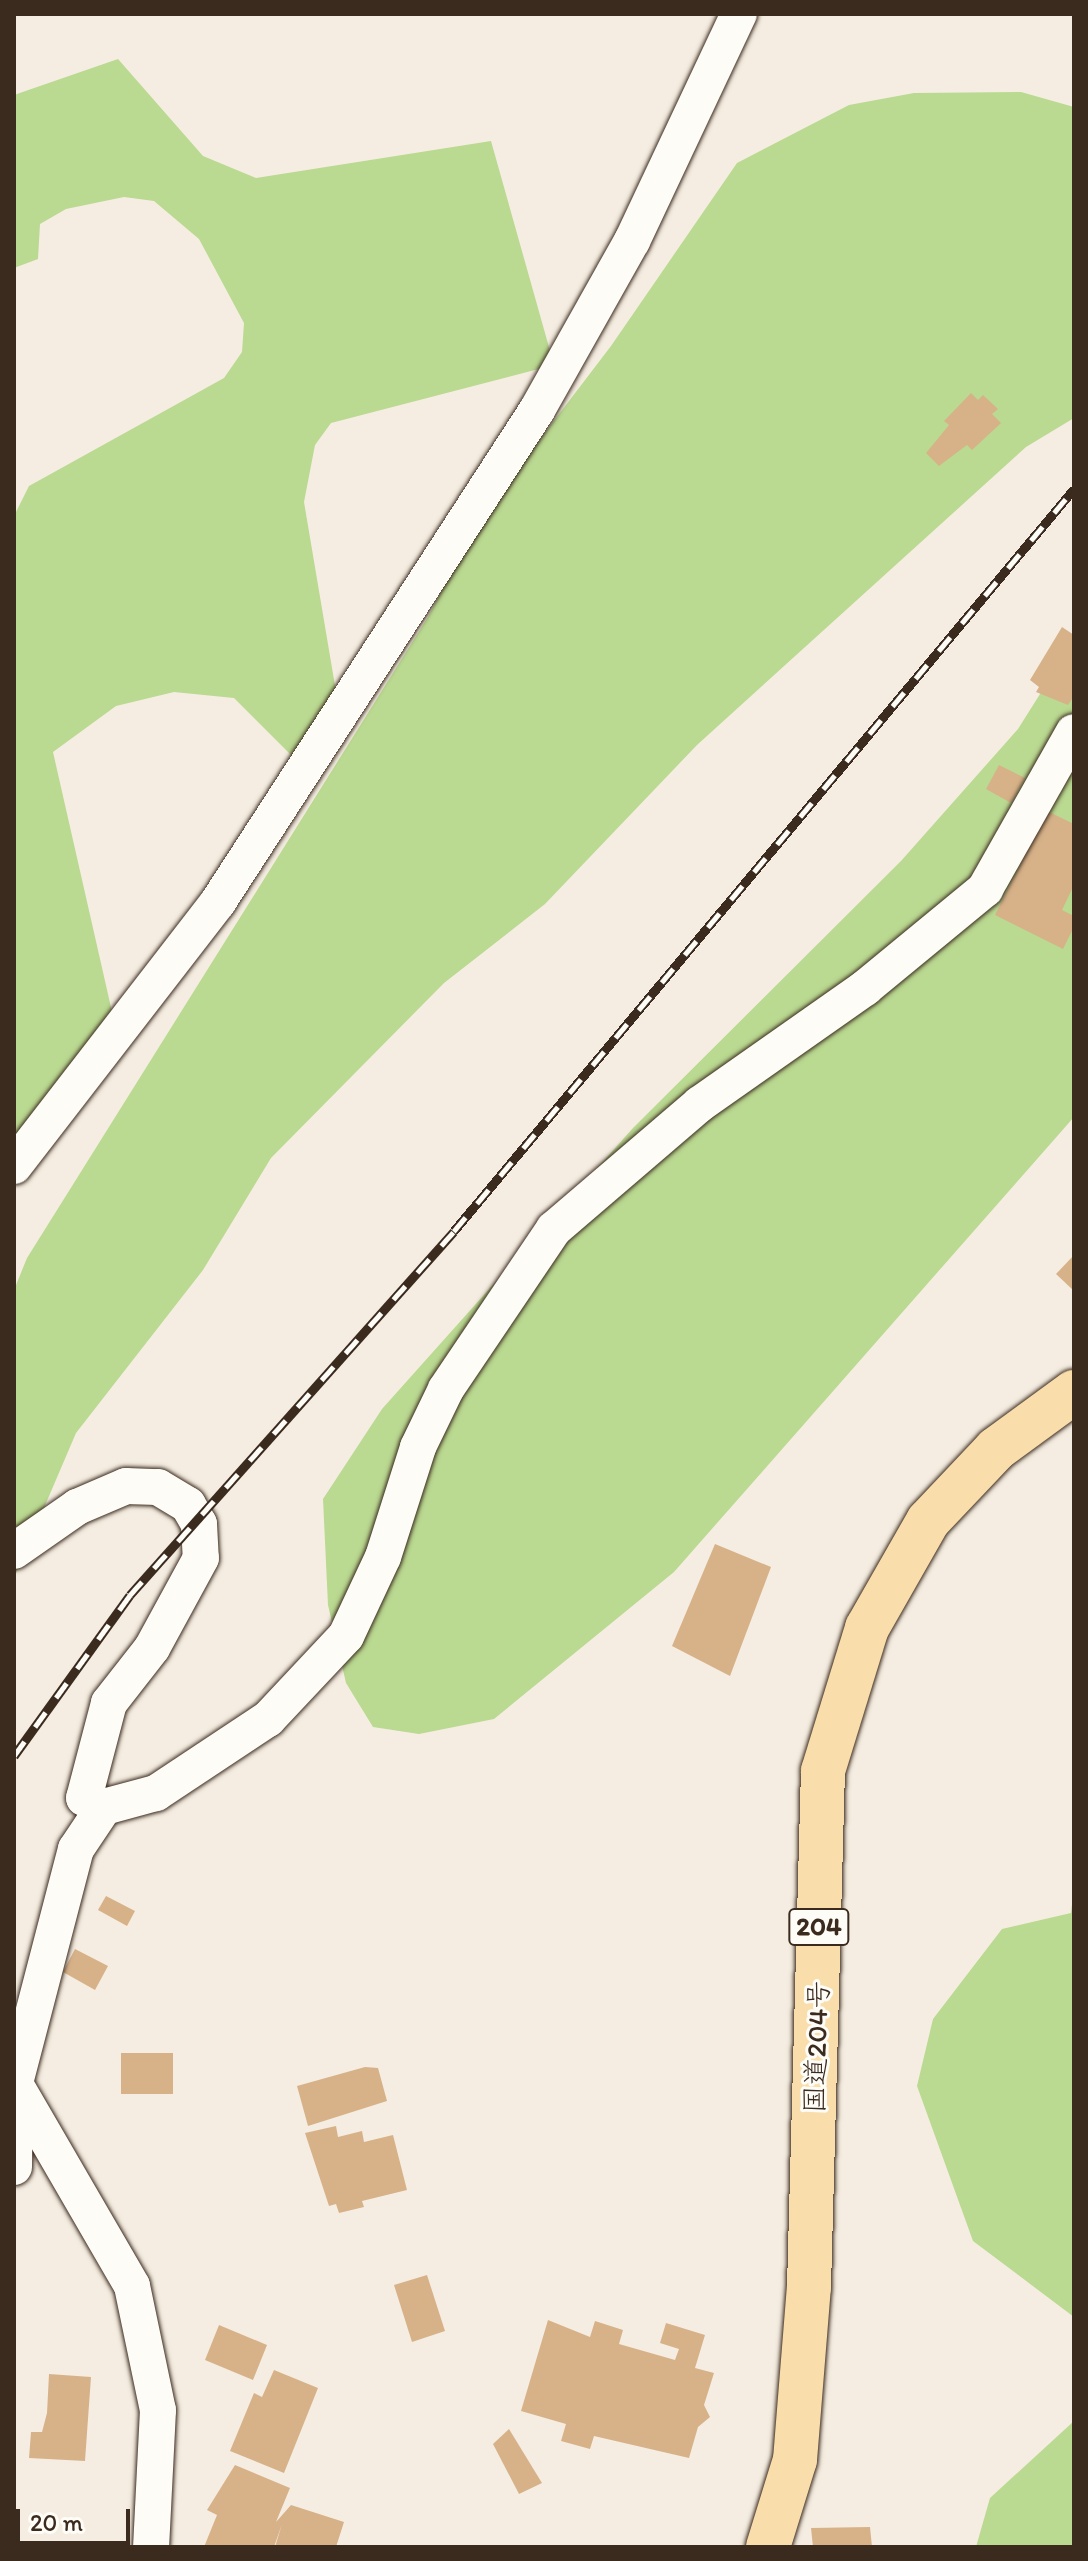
<!DOCTYPE html>
<html>
<head>
<meta charset="utf-8">
<style>
  body { margin:0 }
  #map { position:relative; width:1088px; height:2561px; overflow:hidden; background:#f5ede1; font-family:Itim,"Klee One",sans-serif }
  div>[style] { position:absolute }
  [style*='--x'] { left:calc(var(--x)*1px); top:calc(var(--y)*1px); width:calc(var(--w)*1px); rotate:calc(var(--a)*1deg) }
  .green>* { inset:0; background:#bad991 }
  .building>* { inset:0; background:#d7b289 }
  .roads { filter:drop-shadow(0 0 2px #3b2a1e) drop-shadow(0 0 2px #3b2a1e) }
  .minor>* { height:36px; margin:-18px; padding:0 18px; transform-origin:18px; border-radius:18px; background:#fdfcf7 }
  .trunk>* { height:44px; margin:-22px; padding:0 22px; transform-origin:22px; border-radius:22px; background:#f9ddab }
  .rail>* { height:9px; margin-top:-4.5px; transform-origin:0; background:repeating-linear-gradient(90deg,#fdfcf7 0 18px,#3b2a1e 0 36px); box-sizing:border-box; border-block:2px solid #3b2a1e }
  span { translate:-50% -50%; white-space:nowrap; text-align:center; line-height:1.15; -webkit-text-stroke:6px #fdfcf7; paint-order:stroke }
  .shield-label span { padding:2px 6px; background:#fdfcf7; border:2px solid; border-radius:6px; -webkit-text-stroke-width:0 }
  .shield-label { font-size:26px; color:#3b2a1e; font-weight:700 }
  .street-label { font-size:28px; color:#3b2a1e }
  .frame { position:absolute; inset:0; border:16px solid #3b2a1e; pointer-events:none }
  .scale { position:absolute; left:16px; top:2509px; width:114px; height:36px; box-sizing:border-box; border:4px solid #3b2a1e; border-top:0; padding-left:10px; font-size:24px; line-height:28px; white-space:nowrap; color:#3b2a1e; -webkit-text-stroke:6px #fdfcf7; paint-order:stroke }
</style>
</head>
<body>
<div id="map">
  <div class="green">
    <i style="clip-path:polygon(118px 59px,203px 156px,256px 178px,491px 141px,554px 365px,331px 423px,315px 445px,304px 502px,344px 739px,299px 763px,234px 698px,174px 692px,116px 706px,53px 752px,120px 1047px,14px 1184px,14px 516px,29px 486px,224px 378px,242px 352px,244px 323px,199px 239px,154px 201px,124px 197px,66px 209px,40px 224px,38px 259px,14px 268px,14px 95px)"></i>
    <i style="clip-path:polygon(1021px 92px,1074px 107px,1074px 418px,1026px 447px,697px 745px,545px 904px,444px 983px,271px 1158px,203px 1270px,76px 1433px,14px 1578px,14px 1290px,27px 1258px,428px 617px,479px 519px,611px 346px,737px 163px,849px 105px,914px 93px)"></i>
    <i style="clip-path:polygon(1074px 640px,1074px 1117px,674px 1572px,494px 1719px,419px 1734px,373px 1727px,346px 1683px,328px 1605px,323px 1499px,382px 1409px,633px 1128px,901px 861px,1018px 729px)"></i>
    <i style="clip-path:polygon(1074px 1887px,1074px 2317px,973px 2241px,917px 2086px,933px 2019px,1002px 1929px,1071px 1913px)"></i>
    <i style="clip-path:polygon(1074px 2421px,1074px 2547px,976px 2547px,990px 2498px)"></i>
  </div>
  <div class="building">
    <i style="clip-path:polygon(971px 393px,978px 400px,983px 395px,998px 409px,992px 414px,1001px 423px,972px 450px,967px 445px,939px 466px,926px 453px,949px 425px,944px 421px)"></i>
    <i style="clip-path:polygon(1062px 627px,1074px 635px,1074px 696px,1068px 705px,1036px 692px,1039px 687px,1030px 680px)"></i>
    <i style="clip-path:polygon(999px 765px,1025px 778px,1011px 803px,986px 789px)"></i>
    <i style="clip-path:polygon(1047px 811px,1074px 824px,1074px 885px,1062px 910px,1074px 916px,1074px 927px,1063px 949px,995px 915px)"></i>
    <i style="clip-path:polygon(1074px 1255px,1074px 1291px,1056px 1274px)"></i>
    <i style="clip-path:polygon(715px 1544px,771px 1567px,730px 1676px,672px 1646px)"></i>
    <i style="clip-path:polygon(106px 1896px,135px 1911px,127px 1926px,98px 1910px)"></i>
    <i style="clip-path:polygon(75px 1949px,108px 1966px,95px 1990px,63px 1972px)"></i>
    <i style="clip-path:polygon(121px 2053px,173px 2053px,173px 2094px,121px 2094px)"></i>
    <i style="clip-path:polygon(365px 2067px,378px 2068px,387px 2101px,308px 2126px,297px 2086px)"></i>
    <i style="clip-path:polygon(336px 2126px,338px 2137px,362px 2131px,364px 2142px,393px 2135px,407px 2190px,362px 2201px,364px 2207px,339px 2213px,336px 2204px,329px 2206px,305px 2133px)"></i>
    <i style="clip-path:polygon(427px 2275px,445px 2331px,412px 2342px,394px 2285px)"></i>
    <i style="clip-path:polygon(548px 2320px,590px 2337px,595px 2321px,623px 2330px,619px 2344px,675px 2360px,679px 2349px,660px 2343px,666px 2323px,705px 2335px,695px 2368px,714px 2373px,704px 2405px,710px 2417px,698px 2427px,689px 2458px,594px 2436px,590px 2449px,561px 2441px,566px 2424px,521px 2411px)"></i>
    <i style="clip-path:polygon(219px 2325px,267px 2345px,253px 2380px,205px 2360px)"></i>
    <i style="clip-path:polygon(274px 2370px,318px 2388px,284px 2473px,230px 2451px,254px 2393px,262px 2397px)"></i>
    <i style="clip-path:polygon(49px 2374px,91px 2377px,85px 2461px,29px 2458px,31px 2432px,42px 2432px,47px 2413px)"></i>
    <i style="clip-path:polygon(509px 2429px,542px 2483px,519px 2494px,493px 2444px)"></i>
    <i style="clip-path:polygon(235px 2465px,290px 2488px,276px 2522px,291px 2505px,344px 2522px,336px 2547px,275px 2547px,282px 2524px,274px 2547px,204px 2547px,217px 2515px,207px 2510px)"></i>
    <i style="clip-path:polygon(870px 2527px,872px 2547px,813px 2547px,811px 2528px)"></i>
  </div>
  <div class="roads">
    <div class="minor">
      <i style="--x:14;--y:1166;--w:334;--a:-52.3"></i>
      <i style="--x:218;--y:902;--w:586;--a:-57.04"></i>
      <i style="--x:537;--y:410;--w:194;--a:-60.7"></i>
      <i style="--x:632;--y:241;--w:251;--a:-64.8"></i>
      <i style="--x:14;--y:1551;--w:77;--a:-34.9"></i>
      <i style="--x:77;--y:1507;--w:53;--a:-23.2"></i>
      <i style="--x:126;--y:1486;--w:32;--a:2"></i>
      <i style="--x:158;--y:1487;--w:35;--a:31"></i>
      <i style="--x:188;--y:1505;--w:22;--a:60"></i>
      <i style="--x:199;--y:1524;--w:34;--a:87"></i>
      <i style="--x:201;--y:1558;--w:102;--a:118.6"></i>
      <i style="--x:152;--y:1648;--w:70;--a:128"></i>
      <i style="--x:109;--y:1703;--w:98;--a:104.7"></i>
      <i style="--x:84;--y:1798;--w:22;--a:24"></i>
      <i style="--x:15;--y:2084;--w:233;--a:59.9"></i>
      <i style="--x:132;--y:2286;--w:127;--a:78.2"></i>
      <i style="--x:158;--y:2410;--w:137;--a:92.9"></i>
      <i style="--x:14;--y:2167;--w:84;--a:-89.3"></i>
      <i style="--x:15;--y:2083;--w:242;--a:-75.4"></i>
      <i style="--x:76;--y:1849;--w:50;--a:-56.3"></i>
      <i style="--x:104;--y:1807;--w:54;--a:-15.1"></i>
      <i style="--x:156;--y:1793;--w:134;--a:-33.5"></i>
      <i style="--x:268;--y:1719;--w:114;--a:-46.8"></i>
      <i style="--x:346;--y:1636;--w:87;--a:-64.9"></i>
      <i style="--x:383;--y:1557;--w:115;--a:-72.3"></i>
      <i style="--x:418;--y:1447;--w:64;--a:-64.2"></i>
      <i style="--x:446;--y:1389;--w:193;--a:-56"></i>
      <i style="--x:554;--y:1229;--w:192;--a:-40.6"></i>
      <i style="--x:700;--y:1104;--w:202;--a:-35.1"></i>
      <i style="--x:865;--y:988;--w:156;--a:-39.5"></i>
      <i style="--x:985;--y:889;--w:180;--a:-60.5"></i>
    </div>
    <div class="trunk">
      <i style="--x:768;--y:2547;--w:91;--a:-72.8"></i>
      <i style="--x:795;--y:2460;--w:174;--a:-85.4"></i>
      <i style="--x:809;--y:2287;--w:516;--a:-88.45"></i>
      <i style="--x:823;--y:1771;--w:150;--a:-72.9"></i>
      <i style="--x:867;--y:1628;--w:123;--a:-60.3"></i>
      <i style="--x:928;--y:1521;--w:99;--a:-46.6"></i>
      <i style="--x:996;--y:1449;--w:97;--a:-36.2"></i>
    </div>
  </div>
  <div class="rail">
    <i style="--x:14;--y:1756;--w:198;--a:-54.2"></i>
    <i style="--x:130;--y:1595;--w:487;--a:-48.3"></i>
    <i style="--x:454;--y:1231;--w:967;--a:-50.12"></i>
  </div>
  <div class="shield-label">
    <span style="left:819px;top:1927px">204</span>
  </div>
  <div class="street-label">
    <span style="left:816px;top:2047px;rotate:-88deg">国道204号</span>
  </div>
  <div class="frame"></div>
  <div class="scale">20 m</div>
</div>
</body>
</html>
